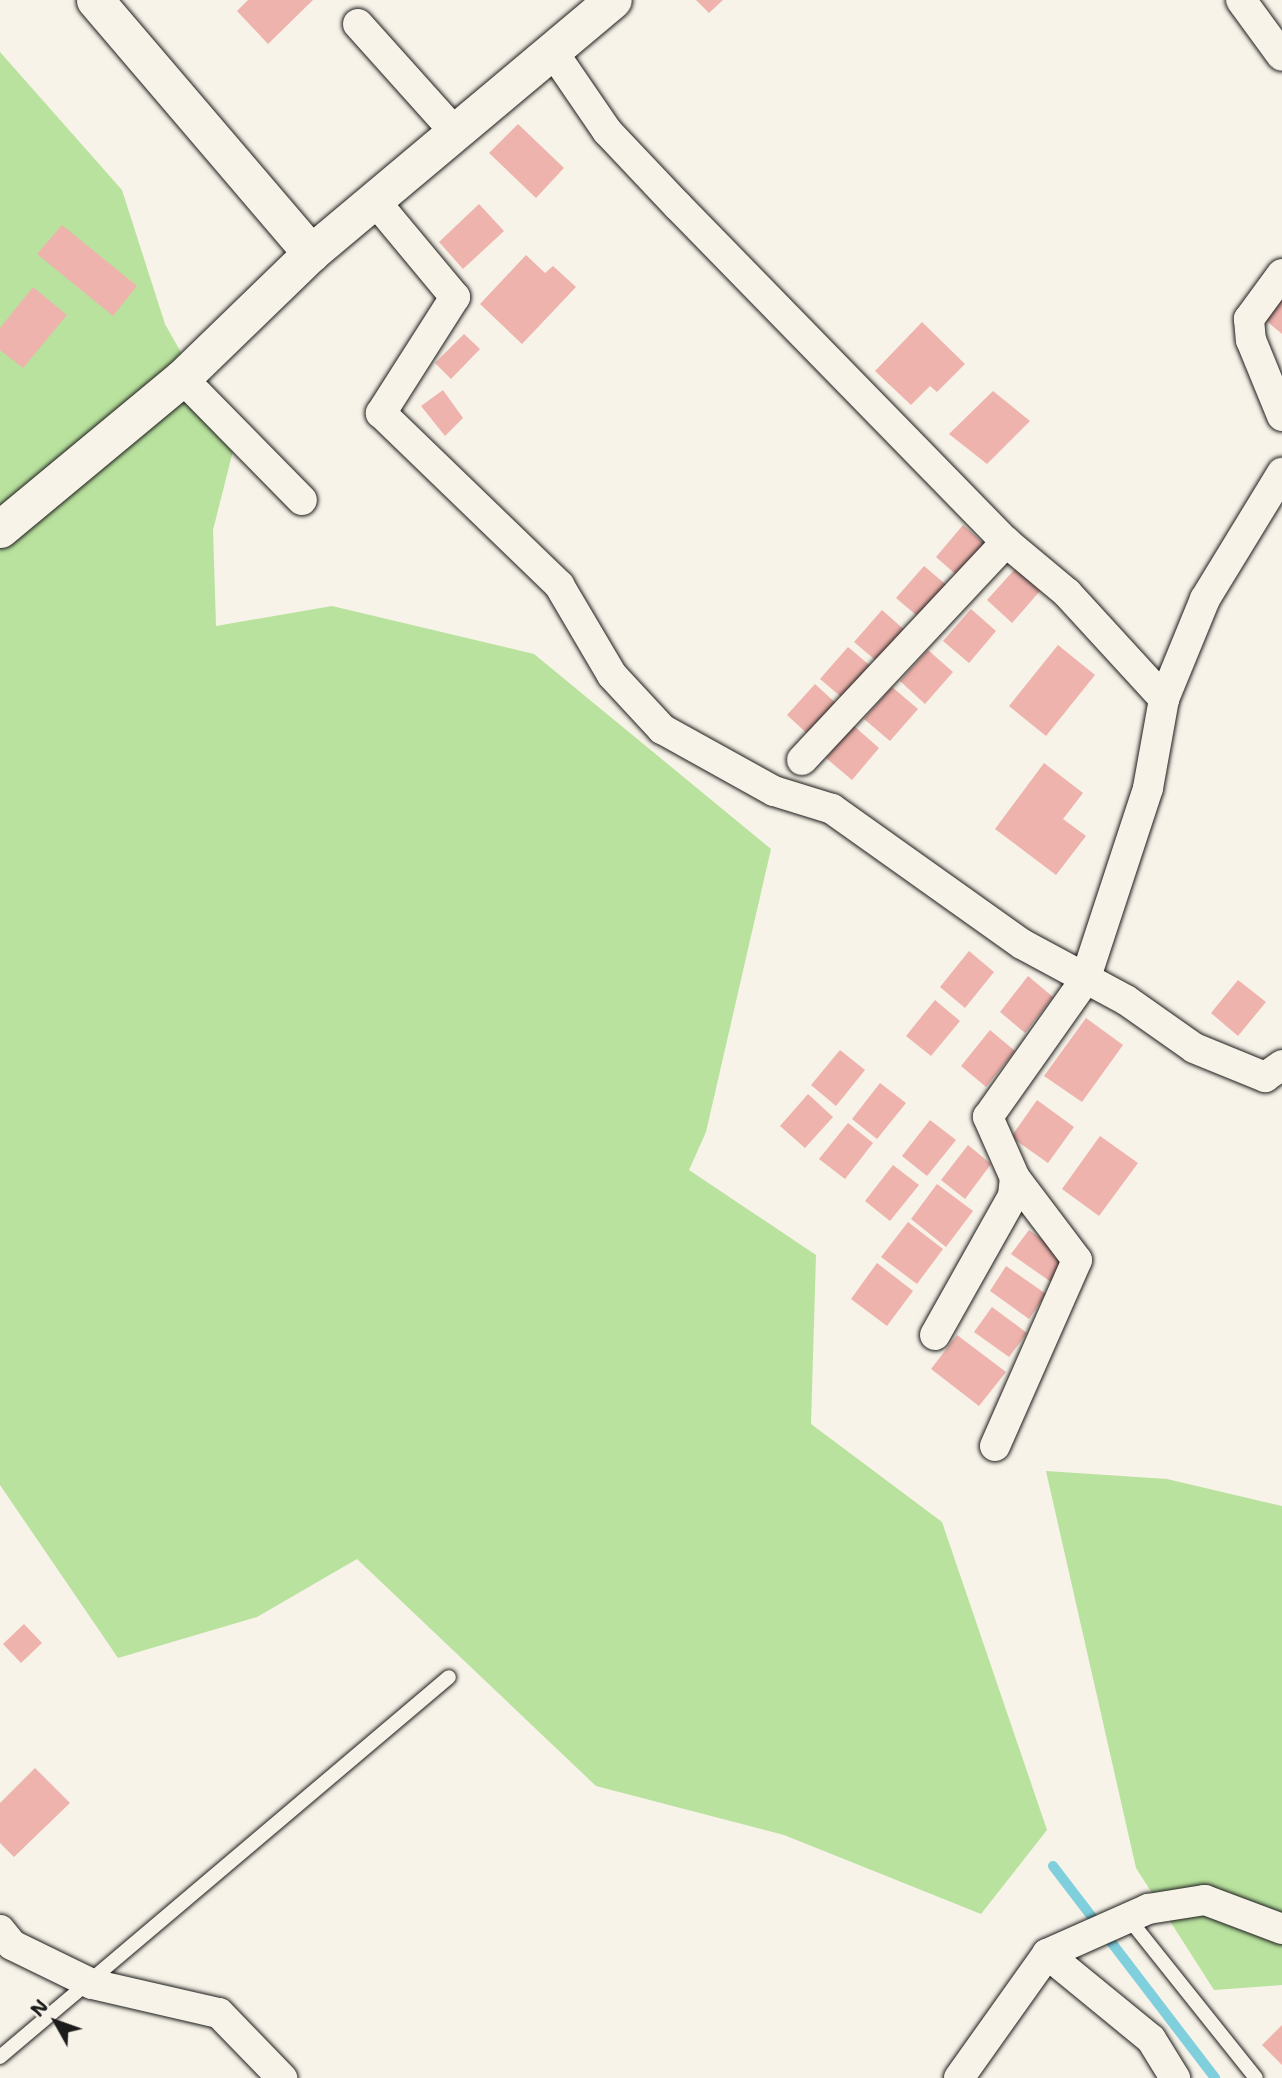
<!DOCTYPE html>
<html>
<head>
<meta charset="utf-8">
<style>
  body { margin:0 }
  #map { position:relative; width:1282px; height:2078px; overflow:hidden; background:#f7f3e8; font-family:"Shantell Sans",sans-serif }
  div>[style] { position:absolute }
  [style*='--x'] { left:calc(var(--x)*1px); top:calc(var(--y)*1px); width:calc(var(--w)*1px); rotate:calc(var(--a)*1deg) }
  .green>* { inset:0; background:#b9e29e }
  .stream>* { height:10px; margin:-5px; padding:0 5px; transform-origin:5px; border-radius:5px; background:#7fcfdc }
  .building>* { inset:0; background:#eeb3ac }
  .roads { filter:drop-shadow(0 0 2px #1c1c1c) drop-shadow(0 0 2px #1c1c1c) }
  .service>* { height:14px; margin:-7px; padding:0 7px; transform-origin:7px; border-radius:7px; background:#f7f3e8 }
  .minor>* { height:30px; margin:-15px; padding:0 15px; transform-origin:15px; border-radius:15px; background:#f7f3e8 }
  .tertiary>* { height:37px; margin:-18.5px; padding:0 18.5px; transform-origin:18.5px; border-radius:18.5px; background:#f7f3e8 }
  span { translate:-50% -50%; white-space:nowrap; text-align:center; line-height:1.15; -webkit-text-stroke:5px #f7f3e8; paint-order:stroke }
  .north { position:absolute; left:21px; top:1987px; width:70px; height:70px; -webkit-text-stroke:5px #f7f3e8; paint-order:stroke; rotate:310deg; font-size:19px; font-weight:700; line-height:28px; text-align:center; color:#1c1c1c }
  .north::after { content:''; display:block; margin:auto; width:24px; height:32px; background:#1c1c1c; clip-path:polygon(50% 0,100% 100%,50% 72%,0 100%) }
</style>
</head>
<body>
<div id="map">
  <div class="green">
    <i style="clip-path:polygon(0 52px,122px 190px,165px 324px,234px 447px,213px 530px,216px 626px,332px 606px,534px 654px,771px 849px,706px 1132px,689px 1170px,816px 1255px,811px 1424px,942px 1522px,1047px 1830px,981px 1914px,784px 1835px,596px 1786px,357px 1559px,257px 1617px,118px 1658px,0 1485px)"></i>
    <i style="clip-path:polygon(1046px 1471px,1167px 1479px,1282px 1506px,1282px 1985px,1214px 1990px,1136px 1868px)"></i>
  </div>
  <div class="stream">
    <i style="--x:1053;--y:1866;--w:267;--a:52.6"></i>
  </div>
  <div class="building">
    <i style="clip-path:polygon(248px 0,313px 0,268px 44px,237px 11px)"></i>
    <i style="clip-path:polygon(696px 0,723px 0,709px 13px)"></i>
    <i style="clip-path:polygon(518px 124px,564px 168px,536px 198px,489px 153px)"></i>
    <i style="clip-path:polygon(479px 204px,504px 231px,463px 269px,439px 242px)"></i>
    <i style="clip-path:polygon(62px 225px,137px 286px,113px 316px,37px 254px)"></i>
    <i style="clip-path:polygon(526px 255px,545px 273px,553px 266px,576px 287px,522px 344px,480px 304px)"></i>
    <i style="clip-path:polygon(33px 287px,67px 315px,23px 368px,0 350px,0 328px)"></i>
    <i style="clip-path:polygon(1282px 297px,1282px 334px,1263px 318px)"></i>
    <i style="clip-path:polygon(922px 322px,965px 364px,937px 392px,930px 386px,911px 405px,875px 371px)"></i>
    <i style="clip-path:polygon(464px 334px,480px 349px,451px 379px,435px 363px)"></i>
    <i style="clip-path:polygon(443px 390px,463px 418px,445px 436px,421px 406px)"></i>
    <i style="clip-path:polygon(993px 391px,1030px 421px,987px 464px,949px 434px)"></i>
    <i style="clip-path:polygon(963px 525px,989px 548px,961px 579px,936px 557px)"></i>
    <i style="clip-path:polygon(924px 566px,950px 588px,922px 620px,896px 598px)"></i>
    <i style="clip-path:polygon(1015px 569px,1040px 591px,1012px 623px,987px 600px)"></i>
    <i style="clip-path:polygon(971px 609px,996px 631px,969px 663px,943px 641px)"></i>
    <i style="clip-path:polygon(882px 610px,908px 633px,880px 664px,854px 642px)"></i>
    <i style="clip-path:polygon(1058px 645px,1095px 675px,1046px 736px,1009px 706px)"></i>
    <i style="clip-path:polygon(848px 647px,874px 669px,846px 701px,820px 679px)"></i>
    <i style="clip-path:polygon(928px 650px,953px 672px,925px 704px,900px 681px)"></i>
    <i style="clip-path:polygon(815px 684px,840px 707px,812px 738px,787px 715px)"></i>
    <i style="clip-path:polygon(892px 687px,918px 709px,890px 741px,864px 719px)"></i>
    <i style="clip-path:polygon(854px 726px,879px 748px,852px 780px,826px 758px)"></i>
    <i style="clip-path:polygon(1044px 763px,1083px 793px,1063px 819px,1086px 836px,1056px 875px,995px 829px)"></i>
    <i style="clip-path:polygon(969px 951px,994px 972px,965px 1008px,940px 987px)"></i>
    <i style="clip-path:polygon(1028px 976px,1053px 997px,1025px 1033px,1000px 1012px)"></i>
    <i style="clip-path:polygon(1238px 980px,1266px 1002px,1238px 1036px,1211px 1013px)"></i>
    <i style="clip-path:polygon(935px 1000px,960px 1021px,931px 1056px,906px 1036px)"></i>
    <i style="clip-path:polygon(1086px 1018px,1123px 1045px,1082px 1102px,1044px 1076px)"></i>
    <i style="clip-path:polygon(990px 1030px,1015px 1051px,986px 1087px,961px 1066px)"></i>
    <i style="clip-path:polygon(840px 1050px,865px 1070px,836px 1106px,811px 1085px)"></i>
    <i style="clip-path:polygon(880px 1083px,906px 1103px,877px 1139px,852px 1119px)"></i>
    <i style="clip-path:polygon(808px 1094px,833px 1117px,805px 1148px,780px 1126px)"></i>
    <i style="clip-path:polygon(1037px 1100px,1074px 1127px,1048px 1163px,1011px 1137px)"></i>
    <i style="clip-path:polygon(930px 1120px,956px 1140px,927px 1176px,902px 1156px)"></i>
    <i style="clip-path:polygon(848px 1123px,873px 1143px,845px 1179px,819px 1159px)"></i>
    <i style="clip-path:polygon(1100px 1136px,1138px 1163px,1099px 1216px,1062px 1189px)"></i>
    <i style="clip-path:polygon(968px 1145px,991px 1164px,965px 1199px,941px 1180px)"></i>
    <i style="clip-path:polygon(893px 1165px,919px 1185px,890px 1221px,865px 1201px)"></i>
    <i style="clip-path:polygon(937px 1184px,973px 1211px,946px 1247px,911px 1219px)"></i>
    <i style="clip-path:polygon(908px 1222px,943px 1249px,917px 1284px,881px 1257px)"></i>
    <i style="clip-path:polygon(1029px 1230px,1068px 1258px,1051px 1282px,1011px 1254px)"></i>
    <i style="clip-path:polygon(877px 1263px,913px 1291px,887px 1326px,851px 1299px)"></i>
    <i style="clip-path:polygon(1006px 1266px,1046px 1294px,1029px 1319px,990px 1291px)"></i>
    <i style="clip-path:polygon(992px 1307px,1027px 1333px,1009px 1357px,974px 1332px)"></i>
    <i style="clip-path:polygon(957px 1335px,1006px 1372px,979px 1406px,931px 1369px)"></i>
    <i style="clip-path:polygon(24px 1624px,42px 1643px,21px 1663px,3px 1644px)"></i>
    <i style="clip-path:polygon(35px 1768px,70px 1803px,14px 1857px,0 1843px,0 1803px)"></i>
    <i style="clip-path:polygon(1282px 2025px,1282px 2065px,1262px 2045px)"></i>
  </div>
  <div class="roads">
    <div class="service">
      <i style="--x:1129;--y:1919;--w:203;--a:51.4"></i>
      <i style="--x:0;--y:2057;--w:588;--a:-40.24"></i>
    </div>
    <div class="minor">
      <i style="--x:1241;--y:0;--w:69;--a:53.8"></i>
      <i style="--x:358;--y:24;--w:145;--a:48.1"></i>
      <i style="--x:553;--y:52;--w:96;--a:55.6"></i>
      <i style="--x:607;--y:131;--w:103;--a:46.6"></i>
      <i style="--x:678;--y:206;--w:470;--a:45.7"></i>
      <i style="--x:1006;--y:542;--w:80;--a:39.9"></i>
      <i style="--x:1067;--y:593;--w:144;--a:47.5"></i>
      <i style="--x:375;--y:201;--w:125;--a:50.2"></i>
      <i style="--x:455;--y:297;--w:138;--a:122.5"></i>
      <i style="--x:381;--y:413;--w:248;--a:44"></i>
      <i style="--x:559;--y:585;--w:104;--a:59.5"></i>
      <i style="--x:612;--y:675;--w:74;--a:47.2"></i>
      <i style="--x:662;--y:729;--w:128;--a:29"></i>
      <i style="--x:774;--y:791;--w:61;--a:17.2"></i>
      <i style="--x:832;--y:809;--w:233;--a:35.4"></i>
      <i style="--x:1022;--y:944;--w:118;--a:28.3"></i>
      <i style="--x:1126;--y:1000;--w:83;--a:35.2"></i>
      <i style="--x:1194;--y:1048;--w:77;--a:22.2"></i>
      <i style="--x:1265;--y:1077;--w:21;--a:-35"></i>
      <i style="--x:1282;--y:274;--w:56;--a:126.3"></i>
      <i style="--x:1249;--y:319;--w:21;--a:85"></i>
      <i style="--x:1251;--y:340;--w:82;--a:67.8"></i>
      <i style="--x:182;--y:378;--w:171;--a:45.5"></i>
      <i style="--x:802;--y:760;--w:299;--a:-46.9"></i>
      <i style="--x:935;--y:1335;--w:159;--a:-60.7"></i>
      <i style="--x:1013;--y:1196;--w:18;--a:-84"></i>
      <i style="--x:995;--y:1446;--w:203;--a:-66.2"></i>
      <i style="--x:1077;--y:1260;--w:103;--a:-127.1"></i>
      <i style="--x:1015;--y:1178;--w:67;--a:-113.9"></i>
      <i style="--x:988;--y:1117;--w:168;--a:-54.7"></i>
      <i style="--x:1085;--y:980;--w:202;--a:-71.8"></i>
      <i style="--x:1148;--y:788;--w:90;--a:-79.8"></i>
      <i style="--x:1164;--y:699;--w:108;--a:-67.7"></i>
      <i style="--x:1205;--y:599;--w:148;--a:-58.6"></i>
      <i style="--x:0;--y:1930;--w:19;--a:51"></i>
      <i style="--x:12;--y:1945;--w:89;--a:26"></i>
      <i style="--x:92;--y:1984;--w:130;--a:12.9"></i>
      <i style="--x:219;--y:2013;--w:91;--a:45.9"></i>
      <i style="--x:1047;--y:1954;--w:134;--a:39.3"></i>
      <i style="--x:1151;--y:2039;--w:46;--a:58.4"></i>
      <i style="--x:959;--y:2078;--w:152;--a:-54.6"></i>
      <i style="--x:1047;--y:1954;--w:111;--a:-24"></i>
      <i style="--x:1148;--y:1909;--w:58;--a:-9"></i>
      <i style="--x:1205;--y:1900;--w:82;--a:20.6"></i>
    </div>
    <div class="tertiary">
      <i style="--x:95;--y:0;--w:333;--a:49.5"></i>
      <i style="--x:0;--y:529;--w:236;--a:-39.7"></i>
      <i style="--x:182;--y:378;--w:180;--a:-44.1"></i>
      <i style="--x:311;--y:253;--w:394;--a:-40"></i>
    </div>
  </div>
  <div class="north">N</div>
</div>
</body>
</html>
